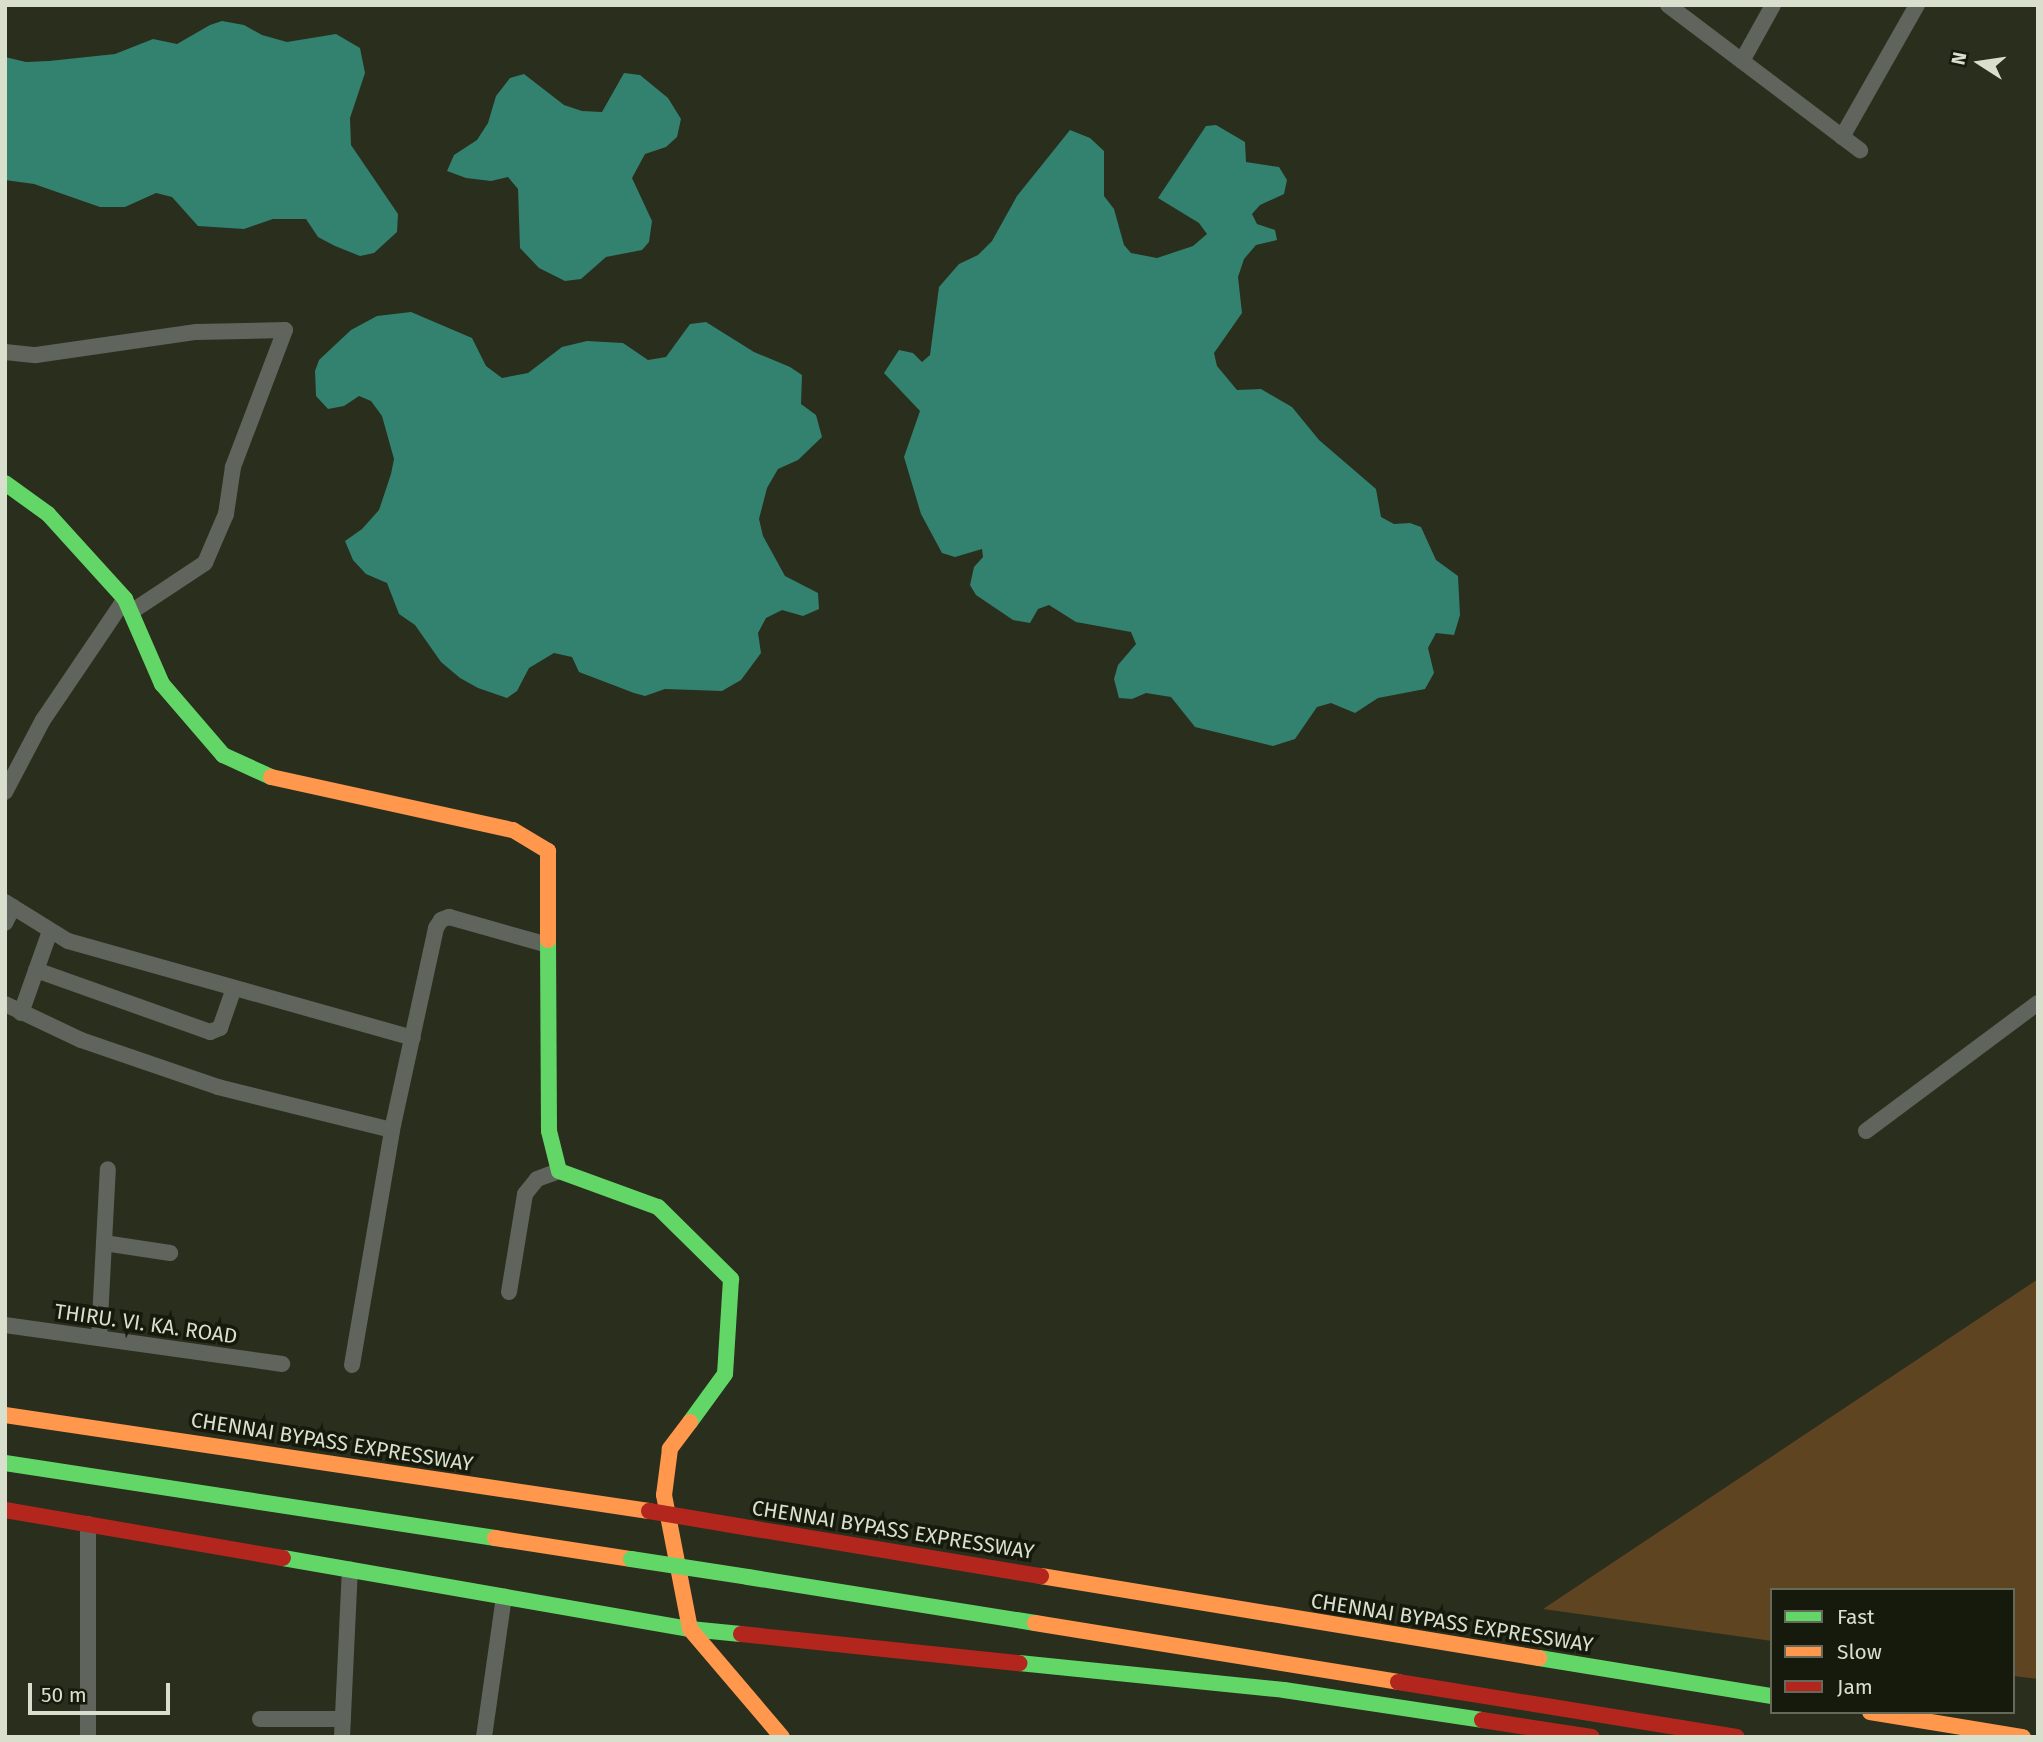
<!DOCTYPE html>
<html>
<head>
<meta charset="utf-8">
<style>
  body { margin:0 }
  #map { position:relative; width:2043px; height:1742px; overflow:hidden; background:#292e1d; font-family:"Fira Sans",sans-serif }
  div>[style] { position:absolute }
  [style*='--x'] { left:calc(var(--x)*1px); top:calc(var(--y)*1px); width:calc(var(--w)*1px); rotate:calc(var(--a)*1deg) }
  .green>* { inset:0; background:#5e4421 }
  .water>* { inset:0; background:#33816f }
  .street>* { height:16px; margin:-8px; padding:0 8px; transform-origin:8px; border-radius:8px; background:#5f645c }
  .fast>* { height:16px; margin:-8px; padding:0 8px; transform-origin:8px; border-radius:8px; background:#63d668 }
  .slow>* { height:16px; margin:-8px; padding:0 8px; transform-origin:8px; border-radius:8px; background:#ff974d }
  .jam>* { height:16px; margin:-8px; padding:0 8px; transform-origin:8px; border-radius:8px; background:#b3261e }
  .fast-bridge>* { height:16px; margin:-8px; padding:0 8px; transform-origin:8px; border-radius:8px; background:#63d668 }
  .jam-bridge>* { height:16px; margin:-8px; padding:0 8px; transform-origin:8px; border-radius:8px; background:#b3261e }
  span { translate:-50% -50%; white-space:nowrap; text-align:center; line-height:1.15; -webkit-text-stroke:7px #161a0d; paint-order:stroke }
  .street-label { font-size:21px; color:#d9dfcd }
  .frame { position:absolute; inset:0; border:7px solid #d9dfcd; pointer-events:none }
  .legend { position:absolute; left:1770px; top:1588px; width:245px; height:126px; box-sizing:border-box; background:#161a0d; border:2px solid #64695a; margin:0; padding:9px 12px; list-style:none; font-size:21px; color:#d9dfcd }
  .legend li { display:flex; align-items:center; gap:14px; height:35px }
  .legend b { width:35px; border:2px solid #64695a }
  .north { position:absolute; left:1945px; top:28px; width:70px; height:70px; -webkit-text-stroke:5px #161a0d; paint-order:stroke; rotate:282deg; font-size:19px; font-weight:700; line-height:28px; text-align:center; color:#d9dfcd }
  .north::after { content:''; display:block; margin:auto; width:24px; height:32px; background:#d9dfcd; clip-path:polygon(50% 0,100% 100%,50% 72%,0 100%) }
  .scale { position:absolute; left:28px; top:1683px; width:142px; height:32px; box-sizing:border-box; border:4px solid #d9dfcd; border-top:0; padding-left:9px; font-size:21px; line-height:24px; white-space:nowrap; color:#d9dfcd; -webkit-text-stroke:5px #161a0d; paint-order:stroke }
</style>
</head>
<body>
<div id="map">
  <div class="green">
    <i style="clip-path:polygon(2038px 1279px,2038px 1679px,2013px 1676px,2013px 1590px,1772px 1590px,1772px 1641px,1543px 1609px)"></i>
  </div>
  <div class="water">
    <i style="clip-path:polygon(222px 21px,244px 25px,262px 35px,287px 42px,336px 34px,360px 48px,365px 73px,350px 118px,351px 145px,398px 214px,397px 232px,374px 253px,360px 256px,335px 246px,318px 237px,306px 219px,273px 219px,244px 229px,198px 226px,172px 197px,156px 193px,125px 207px,100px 207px,34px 184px,5px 180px,5px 57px,26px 62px,49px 61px,115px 54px,153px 39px,177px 44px,210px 25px)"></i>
    <i style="clip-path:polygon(624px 73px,640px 75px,668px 98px,681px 119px,677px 137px,666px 147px,645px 154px,632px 178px,652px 221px,649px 242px,642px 250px,606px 257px,581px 279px,565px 281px,539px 268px,520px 248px,518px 189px,508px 177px,491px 181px,466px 178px,447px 171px,454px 155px,477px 140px,488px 123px,496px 96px,510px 78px,524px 74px,564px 105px,582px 111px,602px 112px)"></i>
    <i style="clip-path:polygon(1216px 125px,1245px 142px,1246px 162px,1279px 167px,1287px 180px,1284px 194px,1260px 205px,1252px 214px,1257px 224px,1275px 230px,1277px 240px,1256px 245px,1244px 259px,1238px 277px,1242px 313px,1214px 353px,1217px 366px,1237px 390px,1261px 389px,1292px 407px,1319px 440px,1376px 489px,1381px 517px,1394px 524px,1410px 523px,1421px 527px,1436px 560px,1458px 576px,1460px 615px,1454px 635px,1436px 633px,1428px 648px,1434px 673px,1425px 689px,1378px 698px,1355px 713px,1331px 703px,1317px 707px,1295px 739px,1273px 746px,1195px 727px,1171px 697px,1146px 693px,1132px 699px,1119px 698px,1114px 679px,1118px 665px,1136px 644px,1131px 632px,1076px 622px,1049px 605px,1038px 609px,1030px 623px,1013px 620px,976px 595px,970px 585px,974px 567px,983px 557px,982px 549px,955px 557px,942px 553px,921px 514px,904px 457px,920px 411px,884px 373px,899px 350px,913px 353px,922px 362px,930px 355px,939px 287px,959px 264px,978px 255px,992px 241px,1017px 196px,1070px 130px,1090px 138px,1104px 151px,1104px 196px,1114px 209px,1124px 245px,1131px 253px,1157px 258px,1193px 246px,1207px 234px,1199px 223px,1158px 198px,1206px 126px)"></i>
    <i style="clip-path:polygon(411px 312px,472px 338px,486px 366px,502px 378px,528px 373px,562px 347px,587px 341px,623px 343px,648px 360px,666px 357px,690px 324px,706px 322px,754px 352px,790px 367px,802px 375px,801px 404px,816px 415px,822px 437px,798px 460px,778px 469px,767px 488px,759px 519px,763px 536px,785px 576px,818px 593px,819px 609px,803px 616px,782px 610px,766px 618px,758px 633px,761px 653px,741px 680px,722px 691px,665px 689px,645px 696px,634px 693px,579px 672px,572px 657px,554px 653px,529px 668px,517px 691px,507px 698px,478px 688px,460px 678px,441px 662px,415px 625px,399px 614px,387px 583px,366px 574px,353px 560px,345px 541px,362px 529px,379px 510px,391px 474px,394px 459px,382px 416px,371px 401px,359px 396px,344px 406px,328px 409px,316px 396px,315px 371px,319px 360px,351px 330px,377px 316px)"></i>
  </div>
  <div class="street">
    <i style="--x:1668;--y:5;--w:241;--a:37.1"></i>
    <i style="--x:1742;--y:61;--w:64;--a:-61"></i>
    <i style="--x:1842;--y:137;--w:152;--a:-60.4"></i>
    <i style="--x:5;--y:352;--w:31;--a:6"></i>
    <i style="--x:36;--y:355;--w:162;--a:-8.2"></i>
    <i style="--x:196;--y:332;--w:89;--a:-1.3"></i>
    <i style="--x:285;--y:330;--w:147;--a:110.8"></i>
    <i style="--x:233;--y:467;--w:48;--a:98.5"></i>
    <i style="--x:226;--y:514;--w:53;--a:113.2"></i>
    <i style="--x:205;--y:563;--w:89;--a:146.5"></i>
    <i style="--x:5;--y:792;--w:81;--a:-62.2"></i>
    <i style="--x:43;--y:720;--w:146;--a:-55.9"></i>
    <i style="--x:5;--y:902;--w:74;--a:31.8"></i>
    <i style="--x:68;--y:941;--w:358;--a:15.7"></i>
    <i style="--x:5;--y:923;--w:18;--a:-63"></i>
    <i style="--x:36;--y:970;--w:185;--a:19.6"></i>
    <i style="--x:210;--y:1032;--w:11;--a:-22"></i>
    <i style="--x:220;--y:1028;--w:42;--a:-70.7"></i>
    <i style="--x:5;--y:1004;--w:84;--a:25.3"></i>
    <i style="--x:81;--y:1040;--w:145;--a:18.9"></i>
    <i style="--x:218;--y:1087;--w:179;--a:13.9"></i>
    <i style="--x:21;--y:1013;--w:87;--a:-70.5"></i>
    <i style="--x:1866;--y:1131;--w:214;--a:-36.7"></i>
    <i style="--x:104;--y:1243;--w:67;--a:8.6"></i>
    <i style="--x:509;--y:1292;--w:99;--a:-80.7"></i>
    <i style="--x:525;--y:1194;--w:19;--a:-51"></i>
    <i style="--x:537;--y:1179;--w:23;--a:-20"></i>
    <i style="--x:5;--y:1325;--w:280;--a:8"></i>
    <i style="--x:99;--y:1338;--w:169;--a:-87"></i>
    <i style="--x:352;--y:1365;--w:238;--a:-80.3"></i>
    <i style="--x:392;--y:1130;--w:207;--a:-77.7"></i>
    <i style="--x:436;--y:928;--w:9;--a:-58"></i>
    <i style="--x:441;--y:920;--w:9;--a:-21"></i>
    <i style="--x:449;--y:917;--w:103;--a:15.8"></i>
    <i style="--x:88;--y:1524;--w:213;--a:90"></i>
    <i style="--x:260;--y:1719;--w:83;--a:0"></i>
    <i style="--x:342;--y:1737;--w:168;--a:-87.3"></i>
    <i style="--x:484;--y:1737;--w:142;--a:-81.9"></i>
  </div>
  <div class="fast">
    <i style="--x:5;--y:483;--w:53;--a:35.8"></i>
    <i style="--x:48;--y:514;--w:115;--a:47.8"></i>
    <i style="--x:125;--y:599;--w:93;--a:66.5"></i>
    <i style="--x:162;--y:684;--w:94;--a:49.3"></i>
    <i style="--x:223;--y:755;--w:53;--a:24.6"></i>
    <i style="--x:548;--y:940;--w:191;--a:89.7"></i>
    <i style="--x:549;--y:1131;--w:41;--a:76"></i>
    <i style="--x:559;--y:1171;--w:105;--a:20"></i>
    <i style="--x:658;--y:1207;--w:103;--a:44.6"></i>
    <i style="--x:731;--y:1279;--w:95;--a:93.6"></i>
    <i style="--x:725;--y:1374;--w:59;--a:126.1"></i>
    <i style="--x:5;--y:1463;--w:496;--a:8.7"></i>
    <i style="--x:283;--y:1558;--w:413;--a:9.9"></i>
    <i style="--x:690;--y:1629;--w:51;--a:5.6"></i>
    <i style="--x:748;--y:1577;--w:291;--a:9.1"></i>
    <i style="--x:1539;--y:1658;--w:236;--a:9.3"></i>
    <i style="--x:1019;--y:1663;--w:266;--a:5.8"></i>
    <i style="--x:1284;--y:1690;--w:200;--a:8.6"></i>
  </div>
  <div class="slow">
    <i style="--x:271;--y:777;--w:248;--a:12.4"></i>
    <i style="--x:513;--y:830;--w:41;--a:31"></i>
    <i style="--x:548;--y:851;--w:89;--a:90"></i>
    <i style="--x:5;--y:1415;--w:651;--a:8.48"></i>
    <i style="--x:690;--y:1422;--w:34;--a:127"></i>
    <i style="--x:670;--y:1449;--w:46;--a:97.4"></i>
    <i style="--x:664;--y:1495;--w:136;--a:79"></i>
    <i style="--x:690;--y:1629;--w:142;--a:49.6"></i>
    <i style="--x:495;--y:1538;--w:138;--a:8.8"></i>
    <i style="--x:1041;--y:1576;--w:505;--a:9.35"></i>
    <i style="--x:1035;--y:1623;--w:368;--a:9.2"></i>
    <i style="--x:1870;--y:1712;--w:155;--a:9.3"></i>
  </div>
  <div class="jam">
    <i style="--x:5;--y:1510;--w:282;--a:9.8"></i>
    <i style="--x:750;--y:1528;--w:295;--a:9.4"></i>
    <i style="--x:741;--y:1634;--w:280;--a:6"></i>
    <i style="--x:1398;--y:1682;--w:343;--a:9.2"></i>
    <i style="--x:1482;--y:1720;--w:111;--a:8.8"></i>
  </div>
  <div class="fast-bridge">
    <i style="--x:631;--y:1559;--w:118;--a:8.7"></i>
  </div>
  <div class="jam-bridge">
    <i style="--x:649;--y:1511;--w:102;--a:9.6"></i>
  </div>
  <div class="street-label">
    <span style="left:146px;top:1324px;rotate:8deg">THIRU. VI. KA. ROAD</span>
    <span style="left:332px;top:1442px;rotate:9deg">CHENNAI BYPASS EXPRESSWAY</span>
    <span style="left:893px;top:1530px;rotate:9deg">CHENNAI BYPASS EXPRESSWAY</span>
    <span style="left:1452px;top:1623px;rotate:9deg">CHENNAI BYPASS EXPRESSWAY</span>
  </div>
  <div class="frame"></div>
  <ul class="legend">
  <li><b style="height:9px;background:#63d668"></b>Fast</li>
  <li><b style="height:9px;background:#ff974d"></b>Slow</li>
  <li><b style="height:9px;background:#b3261e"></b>Jam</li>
  </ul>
  <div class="north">N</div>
  <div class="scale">50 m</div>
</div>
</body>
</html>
